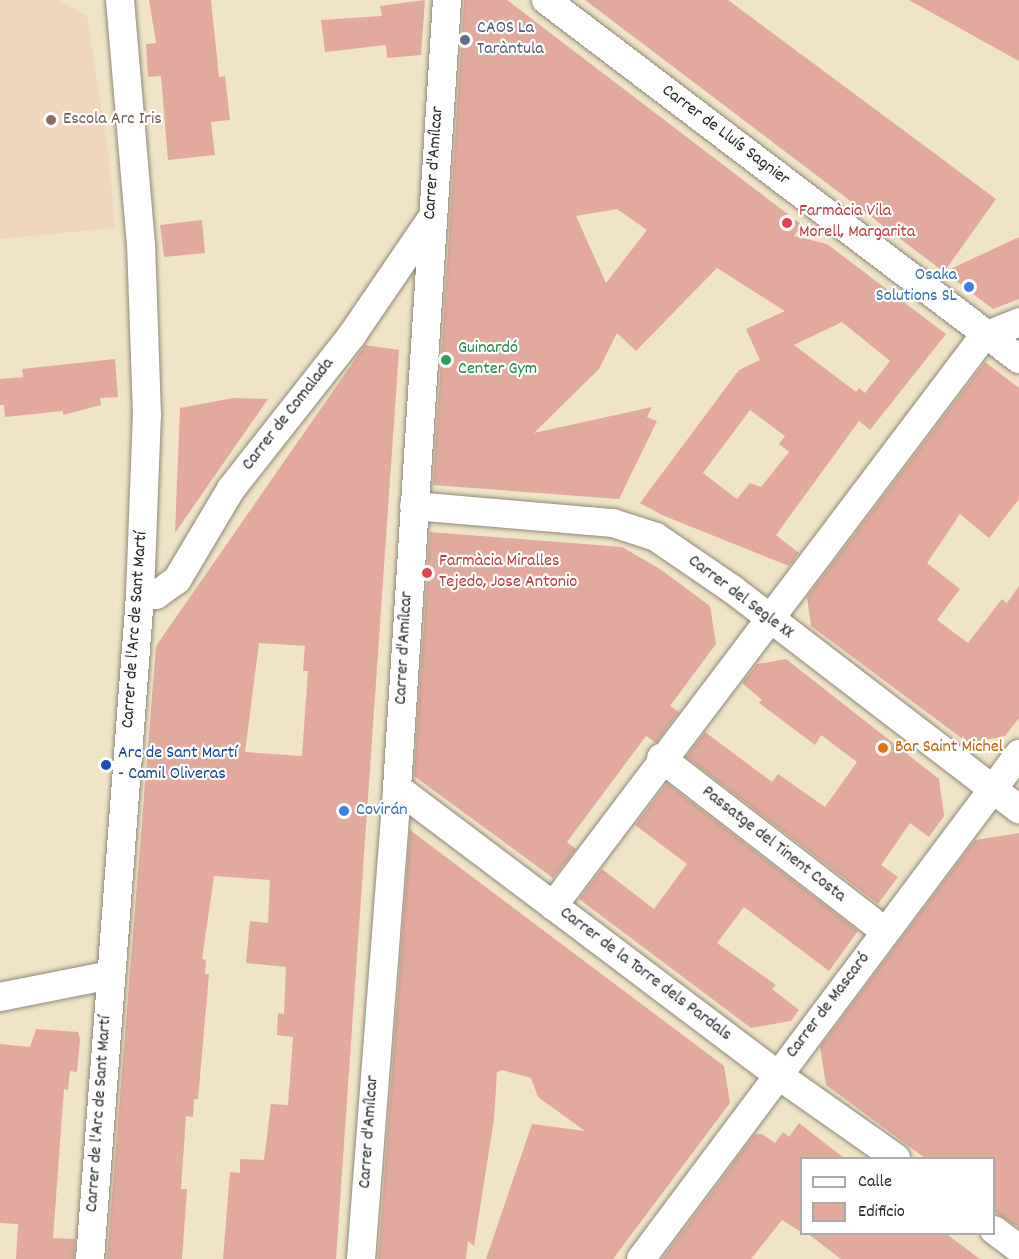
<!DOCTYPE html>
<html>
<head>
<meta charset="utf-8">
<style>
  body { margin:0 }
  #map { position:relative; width:1019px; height:1259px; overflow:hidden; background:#f0e4c7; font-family:Dekko,sans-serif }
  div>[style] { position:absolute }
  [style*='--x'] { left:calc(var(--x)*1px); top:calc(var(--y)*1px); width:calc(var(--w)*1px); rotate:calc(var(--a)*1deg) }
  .built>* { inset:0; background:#f1d5bd }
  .building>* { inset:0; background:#e1aa9d }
  .roads { filter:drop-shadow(0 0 2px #8e8879) drop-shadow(0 0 2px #8e8879) }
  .street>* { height:28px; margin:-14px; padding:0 14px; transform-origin:14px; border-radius:14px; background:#fff }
  .dots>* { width:16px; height:16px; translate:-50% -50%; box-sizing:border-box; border:3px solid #fff; border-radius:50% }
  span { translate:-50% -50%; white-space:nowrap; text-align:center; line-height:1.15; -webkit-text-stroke:4.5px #fff; paint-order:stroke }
  .service-label { font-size:18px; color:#4e5e75 }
  .left { translate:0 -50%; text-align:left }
  .education-label { font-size:18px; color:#785e54 }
  .street-label { font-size:18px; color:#2b2b2b }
  .health-label { font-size:18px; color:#be3a42 }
  .shop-label { font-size:18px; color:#366cbe }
  .right { translate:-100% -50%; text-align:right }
  .leisure-label { font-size:18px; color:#27864d }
  .food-label { font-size:18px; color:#c56008 }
  .transit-label { font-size:18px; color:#164399 }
  .legend { position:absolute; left:800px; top:1157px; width:195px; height:78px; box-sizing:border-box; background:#fff; border:2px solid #aaa; margin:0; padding:8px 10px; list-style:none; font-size:18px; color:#2b2b2b }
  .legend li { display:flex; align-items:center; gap:12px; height:30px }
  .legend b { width:30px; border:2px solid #aaa }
</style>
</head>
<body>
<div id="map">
  <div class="built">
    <i style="clip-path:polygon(0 0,58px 0,87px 16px,109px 158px,115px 228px,0 239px)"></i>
  </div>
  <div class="building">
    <i style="clip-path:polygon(149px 0,211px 0,219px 77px,225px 76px,230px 120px,211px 122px,215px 155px,168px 160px,161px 76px,148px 77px,146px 44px,156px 43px)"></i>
    <i style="clip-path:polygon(425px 0,421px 55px,387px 58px,386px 45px,325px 52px,321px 20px,382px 16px,380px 6px)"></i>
    <i style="clip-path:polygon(evenodd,464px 0,507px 0,802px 225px,794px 236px,827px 244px,946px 334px,870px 430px,859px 421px,776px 535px,799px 553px,789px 566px,662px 515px,640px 503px,739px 370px,760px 360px,746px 329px,785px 311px,717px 268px,636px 351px,617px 333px,599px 369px,534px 433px,652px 407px,647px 417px,657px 421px,619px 499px,433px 485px,464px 0,617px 209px,647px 230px,606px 283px,576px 216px,617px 209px,464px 0,842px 322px,890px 361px,865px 393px,859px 388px,856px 392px,794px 345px,842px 322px,464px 0,750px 410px,785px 436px,779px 444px,789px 452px,761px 487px,750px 483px,737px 499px,703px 473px,750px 410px)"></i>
    <i style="clip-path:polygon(585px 0,728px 0,996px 199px,944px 272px)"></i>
    <i style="clip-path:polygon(909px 0,1019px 0,1019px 61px)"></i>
    <i style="clip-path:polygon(202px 220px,205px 253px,164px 257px,160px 225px)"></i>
    <i style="clip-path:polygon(1019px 237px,1019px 299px,993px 309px,944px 272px)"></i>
    <i style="clip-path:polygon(evenodd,365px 345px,399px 350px,336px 1259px,223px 1259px,230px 1172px,240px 1173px,240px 1159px,264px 1160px,271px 1104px,288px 1105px,293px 1037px,277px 1035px,278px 1013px,284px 1014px,286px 967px,246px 963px,250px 921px,268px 923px,270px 880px,214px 876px,202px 959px,206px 960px,205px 974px,209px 974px,198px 1099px,194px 1099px,193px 1117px,186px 1116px,181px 1189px,187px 1189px,182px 1259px,107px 1259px,156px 646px,365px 345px,259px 643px,305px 646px,303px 671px,308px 671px,302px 756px,245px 752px,259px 643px)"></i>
    <i style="clip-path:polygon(115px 359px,118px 397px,100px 398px,101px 405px,63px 415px,63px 411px,5px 417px,4px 405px,0 405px,0 379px,23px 377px,22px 369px)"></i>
    <i style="clip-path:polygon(985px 362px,1019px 388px,1019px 499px,989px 538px,960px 514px,927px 563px,960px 589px,937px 620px,968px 643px,1002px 599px,1007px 603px,1019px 586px,1019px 718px,1005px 736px,968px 743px,811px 626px,807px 597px)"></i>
    <i style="clip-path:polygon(233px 398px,268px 399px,175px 533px,180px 408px)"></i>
    <i style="clip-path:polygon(430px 532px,622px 547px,660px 569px,710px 606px,716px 644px,670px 706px,679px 712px,656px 743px,646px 736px,567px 842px,576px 849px,553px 878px,414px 776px)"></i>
    <i style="clip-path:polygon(786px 659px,939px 779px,944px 816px,929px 837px,910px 823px,881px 865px,898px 877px,878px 904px,686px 757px,705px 732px,772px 782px,778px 774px,825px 807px,857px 762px,821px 735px,815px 745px,759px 703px,762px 700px,742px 683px,757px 664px)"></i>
    <i style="clip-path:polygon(667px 783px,858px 931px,829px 971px,744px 907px,717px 943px,776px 985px,772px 989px,799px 1010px,791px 1021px,751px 1028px,579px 899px,602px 869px,654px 909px,687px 864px,635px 825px)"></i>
    <i style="clip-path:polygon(410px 830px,724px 1066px,730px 1103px,613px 1259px,486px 1259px,532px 1124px,585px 1131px,538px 1097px,531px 1078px,502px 1070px,497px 1072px,494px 1119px,474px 1246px,468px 1241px,466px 1259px,378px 1259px)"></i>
    <i style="clip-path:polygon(1019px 833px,1019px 1228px,993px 1211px,993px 1158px,925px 1158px,826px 1085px,820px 1047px,975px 840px)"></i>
    <i style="clip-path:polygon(36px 1029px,78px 1032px,80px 1039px,77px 1072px,70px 1071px,68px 1090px,64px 1089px,53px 1238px,75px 1239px,74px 1259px,16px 1259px,18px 1224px,0 1223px,0 1044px,30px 1047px)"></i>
    <i style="clip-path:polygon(799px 1123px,844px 1158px,801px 1158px,801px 1232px,782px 1220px,751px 1259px,662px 1259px,755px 1134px,762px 1134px,775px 1143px,783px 1132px,789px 1137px)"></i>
    <i style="clip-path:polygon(807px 1233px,945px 1233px,980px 1259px,841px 1259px)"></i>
  </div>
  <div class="roads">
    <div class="street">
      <i style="--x:546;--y:0;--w:594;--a:37.2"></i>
      <i style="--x:414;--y:506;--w:200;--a:4.9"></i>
      <i style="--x:613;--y:523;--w:45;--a:18"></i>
      <i style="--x:656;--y:537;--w:92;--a:34.4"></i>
      <i style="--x:732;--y:589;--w:362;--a:37.5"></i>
      <i style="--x:140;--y:595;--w:16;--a:0"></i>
      <i style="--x:156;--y:595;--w:26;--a:-36"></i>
      <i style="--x:177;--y:580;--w:106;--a:-59.3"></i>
      <i style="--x:231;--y:489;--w:196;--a:-51.8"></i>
      <i style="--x:352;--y:335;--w:140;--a:-55.7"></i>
      <i style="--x:661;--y:758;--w:283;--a:37.7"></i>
      <i style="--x:397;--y:788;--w:477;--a:37"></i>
      <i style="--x:778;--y:1075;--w:144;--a:35.1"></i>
      <i style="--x:553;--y:906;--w:703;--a:-52.92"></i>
      <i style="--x:977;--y:345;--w:12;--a:-48"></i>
      <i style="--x:985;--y:336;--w:37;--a:-22"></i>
      <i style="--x:0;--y:997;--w:113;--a:-11.2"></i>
      <i style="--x:994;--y:1230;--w:31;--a:37"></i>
      <i style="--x:90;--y:1259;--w:666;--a:-85.69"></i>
      <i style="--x:140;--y:595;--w:180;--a:-87.8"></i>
      <i style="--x:147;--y:415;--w:170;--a:-92"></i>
      <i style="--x:141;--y:245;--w:246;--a:-94.9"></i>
      <i style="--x:361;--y:1259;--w:472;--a:-85.6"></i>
      <i style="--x:397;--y:788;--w:790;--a:-86.37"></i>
      <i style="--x:641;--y:1259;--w:631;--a:-53.18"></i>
    </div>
  </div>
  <div class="dots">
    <i style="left:465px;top:40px;background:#5c6f8a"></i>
    <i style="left:51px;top:120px;background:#8d6e63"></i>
    <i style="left:787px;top:223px;background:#e0444e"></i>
    <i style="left:969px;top:287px;background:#3f7fe0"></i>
    <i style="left:446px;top:360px;background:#2e9e5b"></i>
    <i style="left:427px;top:573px;background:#e0444e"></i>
    <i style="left:883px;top:748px;background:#e8710a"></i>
    <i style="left:106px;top:765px;background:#1a4fb4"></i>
    <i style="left:344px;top:811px;background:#3f7fe0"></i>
  </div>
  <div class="service-label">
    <span class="left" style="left:477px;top:40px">CAOS La<br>Taràntula</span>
  </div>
  <div class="education-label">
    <span class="left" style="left:63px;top:120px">Escola Arc Iris</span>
  </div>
  <div class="street-label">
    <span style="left:725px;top:136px;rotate:37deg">Carrer de Lluís Sagnier</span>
    <span style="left:435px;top:163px;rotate:-86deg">Carrer d'Amílcar</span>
    <span style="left:289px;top:415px;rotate:-52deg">Carrer de Comalada</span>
    <span style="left:740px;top:598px;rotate:37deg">Carrer del Segle XX</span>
    <span style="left:136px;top:630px;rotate:-86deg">Carrer de l'Arc de Sant Martí</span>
    <span style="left:405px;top:648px;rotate:-87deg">Carrer d'Amílcar</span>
    <span style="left:773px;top:845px;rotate:38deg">Passatge del Tinent Costa</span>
    <span style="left:645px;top:975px;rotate:37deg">Carrer de la Torre dels Pardals</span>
    <span style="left:829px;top:1006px;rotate:-53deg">Carrer de Mascaró</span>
    <span style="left:100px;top:1114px;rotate:-86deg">Carrer de l'Arc de Sant Martí</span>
    <span style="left:370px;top:1132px;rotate:-86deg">Carrer d'Amílcar</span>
  </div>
  <div class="health-label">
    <span class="left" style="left:799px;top:223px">Farmàcia Vila<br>Morell, Margarita</span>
    <span class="left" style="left:439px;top:573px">Farmàcia Miralles<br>Tejedo, Jose Antonio</span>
  </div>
  <div class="shop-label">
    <span class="right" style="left:957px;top:287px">Osaka<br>Solutions SL</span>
    <span class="left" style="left:356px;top:811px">Covirán</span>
  </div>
  <div class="leisure-label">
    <span class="left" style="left:458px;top:360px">Guinardó<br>Center Gym</span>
  </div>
  <div class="food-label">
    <span class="left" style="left:895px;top:748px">Bar Saint Michel</span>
  </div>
  <div class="transit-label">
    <span class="left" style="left:118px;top:765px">Arc de Sant Martí<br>- Camil Oliveras</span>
  </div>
  <ul class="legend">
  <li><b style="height:8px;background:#fff"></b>Calle</li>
  <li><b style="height:16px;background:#e1aa9d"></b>Edificio</li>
  </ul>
</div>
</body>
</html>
